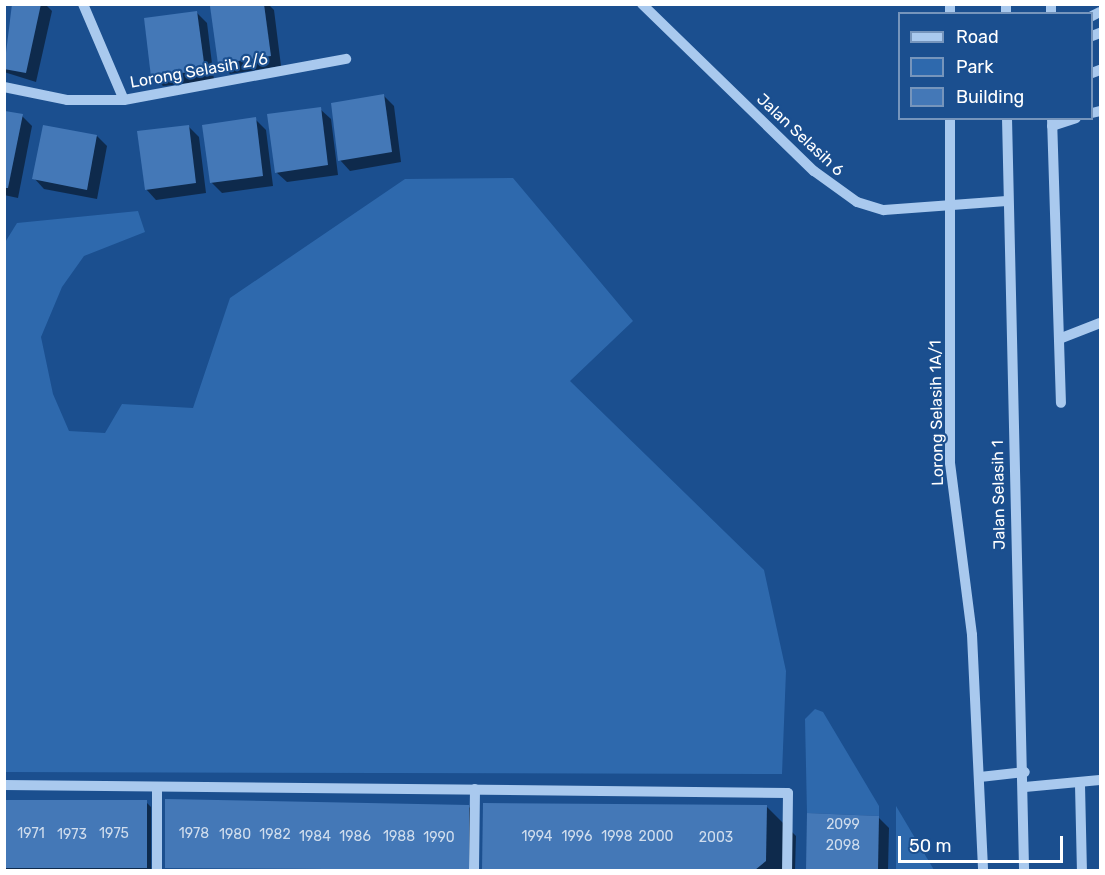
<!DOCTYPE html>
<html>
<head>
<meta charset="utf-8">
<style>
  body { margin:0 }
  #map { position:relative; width:1105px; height:875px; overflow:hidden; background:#1b4f8f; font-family:Rubik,sans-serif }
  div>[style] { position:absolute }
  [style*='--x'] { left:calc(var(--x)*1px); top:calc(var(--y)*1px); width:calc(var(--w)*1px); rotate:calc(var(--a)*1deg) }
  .green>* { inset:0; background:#2e69ad }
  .shadow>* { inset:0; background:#0007 }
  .building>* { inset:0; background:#4478b7 }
  .minor>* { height:10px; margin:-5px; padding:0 5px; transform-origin:5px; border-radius:5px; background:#a9c9ee }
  span { translate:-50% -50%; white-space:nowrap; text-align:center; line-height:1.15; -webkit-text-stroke:4.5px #1b4f8f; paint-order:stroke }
  .number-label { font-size:14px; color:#d0dded }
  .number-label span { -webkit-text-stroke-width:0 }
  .street-label { font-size:16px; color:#fff }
  .frame { position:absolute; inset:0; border:6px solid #fff; pointer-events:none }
  .legend { position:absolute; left:898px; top:12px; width:195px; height:108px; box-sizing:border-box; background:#1b4f8f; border:2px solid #7695bc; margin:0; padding:8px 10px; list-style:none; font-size:18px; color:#fff }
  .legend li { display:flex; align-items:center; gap:12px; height:30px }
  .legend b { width:30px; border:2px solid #7695bc }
  .scale { position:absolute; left:898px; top:836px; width:165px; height:27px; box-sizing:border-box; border:3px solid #fff; border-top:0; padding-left:8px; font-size:18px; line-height:21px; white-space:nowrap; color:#fff; -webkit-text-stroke:4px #1b4f8f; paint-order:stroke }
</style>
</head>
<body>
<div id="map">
  <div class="green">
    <i style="clip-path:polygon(513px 178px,633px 321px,570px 381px,764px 570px,786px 671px,782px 774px,5px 772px,4px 244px,17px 223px,138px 211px,145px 232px,84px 256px,62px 287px,41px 337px,53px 394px,69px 431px,105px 433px,122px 404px,193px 408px,230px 298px,405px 179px)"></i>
    <i style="clip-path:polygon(815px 709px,823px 712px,879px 806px,879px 816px,807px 813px,805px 719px)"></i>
    <i style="clip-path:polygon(896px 806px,934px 870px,896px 870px)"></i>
  </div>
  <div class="shadow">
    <i style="clip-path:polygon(14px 4px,45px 4px,52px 11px,36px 82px,4px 72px)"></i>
    <i style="clip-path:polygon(228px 4px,268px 4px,274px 10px,281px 66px,230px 74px,220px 63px)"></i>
    <i style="clip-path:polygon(197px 13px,207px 23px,214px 80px,163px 86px,153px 76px)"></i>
    <i style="clip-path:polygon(384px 96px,394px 106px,401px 162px,350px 171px,340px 160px)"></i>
    <i style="clip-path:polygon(320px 109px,331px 119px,338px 175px,287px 182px,276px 172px)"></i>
    <i style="clip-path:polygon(4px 112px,22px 116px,32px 126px,18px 198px,4px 195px)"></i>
    <i style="clip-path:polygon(255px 119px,266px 130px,273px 186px,222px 193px,211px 182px)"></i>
    <i style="clip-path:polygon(188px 126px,199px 137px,206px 193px,156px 200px,146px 189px)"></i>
    <i style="clip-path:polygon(97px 136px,107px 146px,97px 199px,44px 189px,34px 178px)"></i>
    <i style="clip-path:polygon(4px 801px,146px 802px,151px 807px,151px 870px,4px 870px)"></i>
    <i style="clip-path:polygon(485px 804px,767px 807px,796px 836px,795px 870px,484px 870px)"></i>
    <i style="clip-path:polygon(469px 807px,474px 812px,473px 870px,166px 867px)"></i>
    <i style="clip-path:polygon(809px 815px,878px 817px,889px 828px,888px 870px,808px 870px)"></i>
  </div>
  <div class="building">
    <i style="clip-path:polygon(12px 4px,41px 4px,26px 73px,4px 69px)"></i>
    <i style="clip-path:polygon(218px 4px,264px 4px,271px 56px,218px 64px,210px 6px)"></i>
    <i style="clip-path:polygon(197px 11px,205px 70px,151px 77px,144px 18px)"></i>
    <i style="clip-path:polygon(384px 94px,392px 152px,338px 161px,331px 103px)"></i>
    <i style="clip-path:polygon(321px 107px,328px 165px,275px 173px,267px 114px)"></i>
    <i style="clip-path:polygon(5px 111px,23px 114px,8px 188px,5px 188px)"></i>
    <i style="clip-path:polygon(256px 117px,263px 176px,210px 183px,202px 125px)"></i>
    <i style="clip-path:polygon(43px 125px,97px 135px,87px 190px,32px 179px)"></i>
    <i style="clip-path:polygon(189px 125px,196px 183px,145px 190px,137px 131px)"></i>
    <i style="clip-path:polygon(165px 799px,469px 805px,469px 870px,165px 868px)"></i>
    <i style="clip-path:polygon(4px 800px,147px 800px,147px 868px,4px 868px)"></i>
    <i style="clip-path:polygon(483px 803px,767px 805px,766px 861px,755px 870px,482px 870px)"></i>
    <i style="clip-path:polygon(807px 813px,879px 816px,878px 870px,806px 870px)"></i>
  </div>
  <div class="minor">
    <i style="--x:83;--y:4;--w:104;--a:66.9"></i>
    <i style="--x:124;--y:100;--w:226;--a:-10.5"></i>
    <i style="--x:642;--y:4;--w:240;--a:44.2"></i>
    <i style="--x:814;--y:171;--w:53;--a:35.8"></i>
    <i style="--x:857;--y:202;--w:28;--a:17"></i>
    <i style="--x:884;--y:210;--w:123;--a:-4.2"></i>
    <i style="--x:950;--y:4;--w:10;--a:90"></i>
    <i style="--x:1006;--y:4;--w:10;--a:90"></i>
    <i style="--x:1051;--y:14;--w:10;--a:-90"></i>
    <i style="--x:1092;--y:16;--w:9;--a:-27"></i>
    <i style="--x:1092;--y:36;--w:9;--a:-21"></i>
    <i style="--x:1092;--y:73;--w:9;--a:-21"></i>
    <i style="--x:4;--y:87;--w:64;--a:11.7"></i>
    <i style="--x:67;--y:100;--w:57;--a:0"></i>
    <i style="--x:1092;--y:113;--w:8;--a:-14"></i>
    <i style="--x:950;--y:118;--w:345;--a:90"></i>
    <i style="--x:950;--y:463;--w:173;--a:82.7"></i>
    <i style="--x:972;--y:635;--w:235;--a:87.3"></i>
    <i style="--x:1007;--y:118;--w:752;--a:88.7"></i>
    <i style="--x:1052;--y:118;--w:285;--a:88.2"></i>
    <i style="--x:1052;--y:126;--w:25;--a:-18"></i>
    <i style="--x:1059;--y:339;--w:44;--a:-21.3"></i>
    <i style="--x:980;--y:777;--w:45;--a:-6.3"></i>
    <i style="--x:4;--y:785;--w:784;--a:0.58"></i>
    <i style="--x:788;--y:793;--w:77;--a:90.7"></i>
    <i style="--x:1080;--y:785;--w:85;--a:88.7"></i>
    <i style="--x:1025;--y:787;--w:75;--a:-5.3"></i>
    <i style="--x:157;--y:870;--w:83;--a:-90"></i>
    <i style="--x:474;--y:870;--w:81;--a:-89.3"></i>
  </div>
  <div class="number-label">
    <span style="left:843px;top:825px">2099</span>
    <span style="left:31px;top:834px">1971</span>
    <span style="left:114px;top:834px">1975</span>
    <span style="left:194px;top:834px">1978</span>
    <span style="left:72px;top:835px">1973</span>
    <span style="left:235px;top:835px">1980</span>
    <span style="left:275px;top:835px">1982</span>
    <span style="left:315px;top:837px">1984</span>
    <span style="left:355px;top:837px">1986</span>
    <span style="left:399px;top:837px">1988</span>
    <span style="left:537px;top:837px">1994</span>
    <span style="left:577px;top:837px">1996</span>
    <span style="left:617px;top:837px">1998</span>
    <span style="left:656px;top:837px">2000</span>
    <span style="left:439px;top:838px">1990</span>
    <span style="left:716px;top:838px">2003</span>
    <span style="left:843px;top:846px">2098</span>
  </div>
  <div class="street-label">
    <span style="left:199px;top:71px;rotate:-10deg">Lorong Selasih 2/6</span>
    <span style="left:800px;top:135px;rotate:43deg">Jalan Selasih 6</span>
    <span style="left:937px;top:413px;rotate:-91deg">Lorong Selasih 1A/1</span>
    <span style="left:999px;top:495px;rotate:-91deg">Jalan Selasih 1</span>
  </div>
  <div class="frame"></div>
  <ul class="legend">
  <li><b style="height:8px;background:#a9c9ee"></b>Road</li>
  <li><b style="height:16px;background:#2e69ad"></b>Park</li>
  <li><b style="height:16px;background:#4478b7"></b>Building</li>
  </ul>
  <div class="scale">50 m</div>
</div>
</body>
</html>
